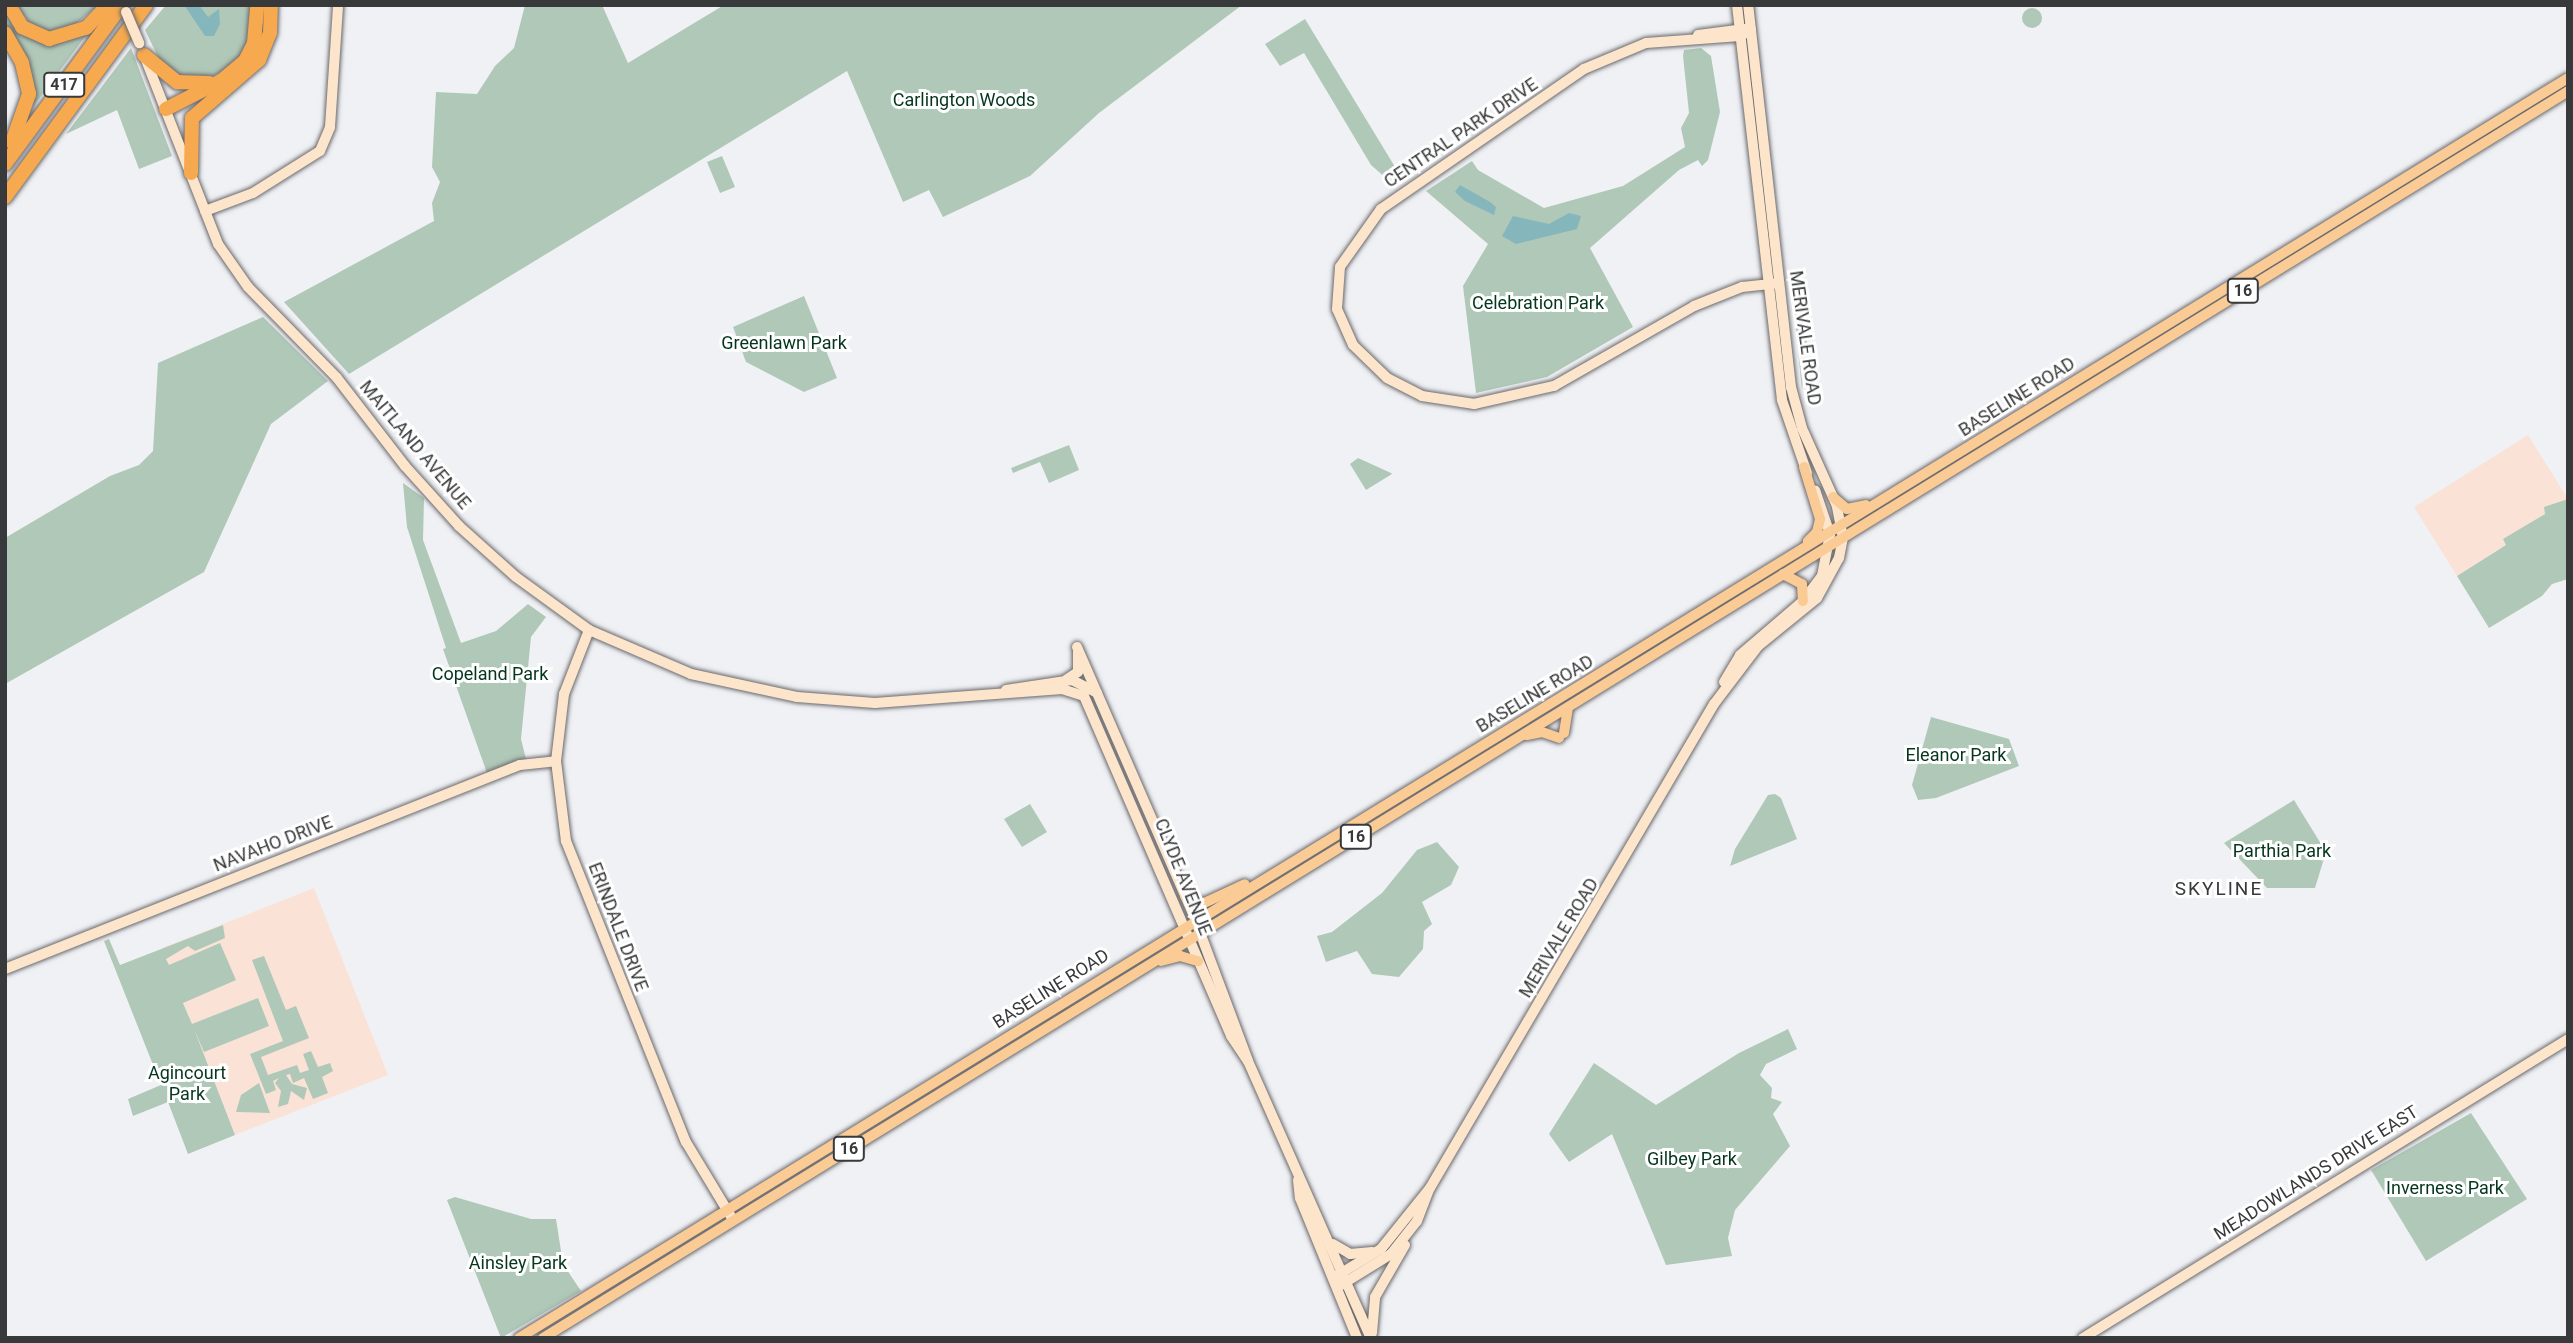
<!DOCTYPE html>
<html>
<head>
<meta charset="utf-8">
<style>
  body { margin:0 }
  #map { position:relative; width:2573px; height:1343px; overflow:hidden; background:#f0f1f5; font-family:Roboto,sans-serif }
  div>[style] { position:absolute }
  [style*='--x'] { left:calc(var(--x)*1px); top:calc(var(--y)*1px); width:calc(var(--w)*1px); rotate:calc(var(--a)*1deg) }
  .education>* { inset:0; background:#fae2d7 }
  .green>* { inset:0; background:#b0c8b8 }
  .round { border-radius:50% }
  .water>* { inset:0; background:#84b6bb }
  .roads { filter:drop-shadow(0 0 2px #69696d) drop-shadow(0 0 2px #69696d) }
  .secondary>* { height:10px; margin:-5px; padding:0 5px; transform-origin:5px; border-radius:5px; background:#fce5ca }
  .primary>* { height:10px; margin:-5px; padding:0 5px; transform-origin:5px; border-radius:5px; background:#facb95 }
  .highway>* { height:14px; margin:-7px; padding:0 7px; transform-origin:7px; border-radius:7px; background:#f6a94e }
  .bridges { filter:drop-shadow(0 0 2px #69696d) drop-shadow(0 0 2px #69696d) }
  .secondary-bridge>* { height:10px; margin:-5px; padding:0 5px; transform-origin:5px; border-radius:5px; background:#fce5ca }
  span { translate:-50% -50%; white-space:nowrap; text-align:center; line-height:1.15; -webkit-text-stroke:6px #fff; paint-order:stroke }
  .shield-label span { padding:2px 5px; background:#fff; border:2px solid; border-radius:5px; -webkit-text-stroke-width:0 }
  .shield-label { font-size:16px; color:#38393a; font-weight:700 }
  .park-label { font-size:18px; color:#05351d }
  .street-label { font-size:18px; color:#38393a }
  .neighbourhood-label { font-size:19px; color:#38393a; letter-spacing:2px }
  .frame { position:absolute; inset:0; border:7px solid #38393a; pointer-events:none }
</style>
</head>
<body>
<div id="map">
  <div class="education">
    <i style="clip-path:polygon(2528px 435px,2568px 499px,2544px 508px,2546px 513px,2504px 539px,2507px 544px,2457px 576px,2414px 507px)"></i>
    <i style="clip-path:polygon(314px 888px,388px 1075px,235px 1135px,162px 948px)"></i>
  </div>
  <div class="green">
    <i style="clip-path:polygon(16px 5px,98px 5px,70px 29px,49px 32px,29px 22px)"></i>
    <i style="clip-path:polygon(166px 5px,250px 5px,253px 18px,245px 52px,232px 66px,213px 76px,181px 78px,161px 63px,145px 30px)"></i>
    <i style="clip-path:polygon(525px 5px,602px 5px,628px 63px,724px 5px,1242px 5px,1099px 113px,1030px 176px,943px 217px,929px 190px,903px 202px,847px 71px,349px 374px,284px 302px,434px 221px,432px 203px,440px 182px,432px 167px,436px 92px,477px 94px,495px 66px,514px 48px)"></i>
    <i style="clip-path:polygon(5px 6px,53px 43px,87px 34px,33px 107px,34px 97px,5px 25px)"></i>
    <i class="round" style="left:2022px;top:8px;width:20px;height:20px"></i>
    <i style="clip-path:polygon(1305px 19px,1403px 180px,1395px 186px,1371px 165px,1304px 53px,1280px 66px,1265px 44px)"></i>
    <i style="clip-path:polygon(131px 48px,172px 156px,139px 169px,117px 110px,66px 134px)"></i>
    <i style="clip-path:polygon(1701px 48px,1711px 56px,1720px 112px,1708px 160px,1702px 166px,1698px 160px,1679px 170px,1590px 248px,1633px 327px,1547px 377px,1476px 393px,1463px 286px,1488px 244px,1426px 191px,1472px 161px,1478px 170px,1544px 208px,1623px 186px,1685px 147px,1681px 128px,1689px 113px,1683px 56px,1684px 50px)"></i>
    <i style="clip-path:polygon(722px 156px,735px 187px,720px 193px,707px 162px)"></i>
    <i style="clip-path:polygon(1791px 280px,1804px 313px,1807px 343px,1802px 390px)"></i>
    <i style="clip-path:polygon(804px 296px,837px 378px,804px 392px,746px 362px,733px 327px)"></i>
    <i style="clip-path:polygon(263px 317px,328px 381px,271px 424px,204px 572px,5px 684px,5px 538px,110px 476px,139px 465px,153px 451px,158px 363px)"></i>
    <i style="clip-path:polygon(1069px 445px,1079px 470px,1049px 483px,1040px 462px,1013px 473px,1011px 468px)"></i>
    <i style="clip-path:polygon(1358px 458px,1391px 473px,1392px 474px,1366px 490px,1350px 464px)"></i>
    <i style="clip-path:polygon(403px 483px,424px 498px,423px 540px,461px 643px,496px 631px,528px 604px,546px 617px,531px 637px,521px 739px,526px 759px,487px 773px,443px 649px,446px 648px,407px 527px)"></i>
    <i style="clip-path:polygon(2568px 499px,2568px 579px,2552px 584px,2542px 596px,2489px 628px,2457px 576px,2506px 545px,2503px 539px,2545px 514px,2544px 507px)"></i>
    <i style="clip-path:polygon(1931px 717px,2009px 739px,2019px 766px,1936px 798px,1918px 800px,1912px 785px)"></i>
    <i style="clip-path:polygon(1775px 794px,1781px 798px,1797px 839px,1730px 866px,1735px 849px,1768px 795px)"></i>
    <i style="clip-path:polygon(2294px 800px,2326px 852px,2315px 888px,2267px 888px,2224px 843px)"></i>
    <i style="clip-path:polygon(1030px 804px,1047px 832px,1022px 847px,1004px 819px)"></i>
    <i style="clip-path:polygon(1437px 842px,1459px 867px,1451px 885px,1422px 902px,1432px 924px,1424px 931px,1423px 949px,1399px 977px,1372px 974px,1357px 951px,1326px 962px,1317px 936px,1332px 932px,1382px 893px,1417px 850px)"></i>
    <i style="clip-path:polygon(223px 925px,225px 938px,195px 951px,188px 946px,166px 959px,169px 965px,220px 943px,236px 980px,183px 1003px,192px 1024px,258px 998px,269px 1026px,204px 1052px,194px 1029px,235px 1135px,188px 1154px,168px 1102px,133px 1116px,128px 1099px,161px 1085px,104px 941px,109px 939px,120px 965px)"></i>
    <i style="clip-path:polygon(264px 956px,286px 1010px,296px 1006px,309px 1038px,261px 1057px,268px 1075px,297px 1065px,300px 1073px,309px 1070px,303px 1054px,311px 1051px,318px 1067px,330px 1063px,333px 1071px,322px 1077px,328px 1093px,313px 1099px,304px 1078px,293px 1083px,290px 1074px,286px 1075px,292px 1084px,307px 1088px,304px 1100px,291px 1091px,288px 1104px,278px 1107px,281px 1091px,275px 1083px,279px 1078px,273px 1081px,276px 1090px,266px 1094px,250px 1054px,283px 1041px,252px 960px)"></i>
    <i style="clip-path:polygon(1788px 1029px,1797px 1049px,1766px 1064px,1760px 1075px,1772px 1088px,1771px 1098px,1782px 1102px,1773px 1114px,1790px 1146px,1735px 1210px,1728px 1238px,1732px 1256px,1666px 1265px,1612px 1134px,1569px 1162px,1549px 1134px,1594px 1063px,1656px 1105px,1739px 1053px)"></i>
    <i style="clip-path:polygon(259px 1083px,270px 1113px,236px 1112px,241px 1095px)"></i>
    <i style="clip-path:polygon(2471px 1113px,2527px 1199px,2426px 1261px,2371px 1170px)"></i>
    <i style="clip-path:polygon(455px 1197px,531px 1219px,556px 1219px,563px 1264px,581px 1291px,501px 1338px,447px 1200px)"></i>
  </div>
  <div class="water">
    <i style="clip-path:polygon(184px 5px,199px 5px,208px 17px,219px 9px,220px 24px,214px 36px,205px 36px)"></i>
    <i style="clip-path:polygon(1460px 185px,1490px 202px,1496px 207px,1494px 215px,1465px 201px,1455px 192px)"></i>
    <i style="clip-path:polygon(1569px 213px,1581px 216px,1577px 229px,1516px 244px,1502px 236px,1513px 216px,1549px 224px)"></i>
  </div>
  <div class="roads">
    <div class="secondary">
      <i style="--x:1737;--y:5;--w:398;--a:83.5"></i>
      <i style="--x:1782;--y:400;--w:77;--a:71.1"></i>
      <i style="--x:1751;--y:30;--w:13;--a:151"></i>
      <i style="--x:1740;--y:36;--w:94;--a:175.7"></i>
      <i style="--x:1646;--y:43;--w:67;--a:157.2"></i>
      <i style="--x:1584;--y:69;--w:247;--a:145.4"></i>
      <i style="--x:1381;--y:209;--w:71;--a:125.3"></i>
      <i style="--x:1340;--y:267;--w:42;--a:94.1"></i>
      <i style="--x:1337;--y:309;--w:39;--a:66"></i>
      <i style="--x:1353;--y:345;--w:47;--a:44.1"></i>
      <i style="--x:1387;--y:378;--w:39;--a:27"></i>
      <i style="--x:1422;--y:396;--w:53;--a:8.7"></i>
      <i style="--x:1474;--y:404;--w:82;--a:-12.7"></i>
      <i style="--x:1554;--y:386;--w:161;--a:-29.7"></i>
      <i style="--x:1694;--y:306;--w:52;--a:-21.6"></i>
      <i style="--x:1742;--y:287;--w:37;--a:-6"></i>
      <i style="--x:1698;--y:35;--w:47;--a:-7.3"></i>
      <i style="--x:144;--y:55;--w:203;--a:68.6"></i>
      <i style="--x:218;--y:244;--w:52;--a:55.1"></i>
      <i style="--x:248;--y:287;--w:127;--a:45.6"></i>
      <i style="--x:337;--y:378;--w:111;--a:52.3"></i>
      <i style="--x:405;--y:466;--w:81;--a:48"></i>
      <i style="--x:459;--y:526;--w:76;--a:41.8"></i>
      <i style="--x:516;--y:577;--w:90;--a:36"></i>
      <i style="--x:589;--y:630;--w:111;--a:23.3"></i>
      <i style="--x:691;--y:674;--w:108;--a:12.2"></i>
      <i style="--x:797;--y:697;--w:78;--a:4.4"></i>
      <i style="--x:875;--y:703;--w:188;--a:-4.3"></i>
      <i style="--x:1062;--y:689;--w:23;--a:18"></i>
      <i style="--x:1084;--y:696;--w:370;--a:66.6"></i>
      <i style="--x:1231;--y:1036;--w:30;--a:56"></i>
      <i style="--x:205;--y:211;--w:51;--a:-20.6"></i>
      <i style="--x:253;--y:193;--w:79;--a:-32.1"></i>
      <i style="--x:320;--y:151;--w:26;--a:-67"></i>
      <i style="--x:330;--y:127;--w:122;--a:-86.2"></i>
      <i style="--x:589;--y:630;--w:69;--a:111.3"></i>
      <i style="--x:564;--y:694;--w:67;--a:96.8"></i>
      <i style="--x:556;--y:761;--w:81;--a:82.9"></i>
      <i style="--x:566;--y:841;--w:324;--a:68.3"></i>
      <i style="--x:686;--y:1142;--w:91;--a:58.9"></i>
      <i style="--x:1077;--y:647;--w:288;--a:66.5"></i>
      <i style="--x:1192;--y:911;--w:160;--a:69.5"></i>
      <i style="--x:1248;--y:1061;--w:303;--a:66.1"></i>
      <i style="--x:1066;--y:680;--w:14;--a:-34"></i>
      <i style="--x:1078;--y:672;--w:20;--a:-90"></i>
      <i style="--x:1724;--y:682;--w:31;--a:-59"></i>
      <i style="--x:1740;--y:655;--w:83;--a:-40.6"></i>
      <i style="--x:1803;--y:601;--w:31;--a:-53"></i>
      <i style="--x:1822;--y:576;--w:43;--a:-79.2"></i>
      <i style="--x:1830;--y:534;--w:46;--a:-108.8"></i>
      <i style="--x:1006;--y:690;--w:67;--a:-8.6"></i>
      <i style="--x:1072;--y:680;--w:28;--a:27"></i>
      <i style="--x:5;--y:969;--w:554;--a:-21.61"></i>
      <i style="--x:520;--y:765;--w:36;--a:-6"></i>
      <i style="--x:1298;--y:1180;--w:18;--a:84"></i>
      <i style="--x:1300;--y:1198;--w:151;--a:67.8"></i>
      <i style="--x:1333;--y:1244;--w:20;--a:30"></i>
      <i style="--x:1350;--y:1254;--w:22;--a:-5"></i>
      <i style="--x:1333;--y:1278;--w:56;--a:-31.1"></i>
      <i style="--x:1381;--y:1249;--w:78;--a:-51.2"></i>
      <i style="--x:1430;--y:1188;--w:561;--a:-59.6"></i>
      <i style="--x:1714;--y:704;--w:73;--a:-52.8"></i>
      <i style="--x:1758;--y:646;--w:76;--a:-39.1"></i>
      <i style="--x:1817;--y:598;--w:46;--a:-61.2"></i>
      <i style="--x:1839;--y:558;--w:20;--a:-79"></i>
      <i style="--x:1843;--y:538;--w:33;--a:-101"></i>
      <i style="--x:1837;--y:506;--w:85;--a:-114.2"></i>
      <i style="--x:1802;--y:428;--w:42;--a:-105"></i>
      <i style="--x:1791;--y:387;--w:384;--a:-96.4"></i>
      <i style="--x:1341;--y:1285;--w:59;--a:-31.8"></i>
      <i style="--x:1391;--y:1254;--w:42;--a:-51.8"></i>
      <i style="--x:1417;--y:1221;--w:33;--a:-69"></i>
      <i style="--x:1372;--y:1333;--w:36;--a:-85"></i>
      <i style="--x:1375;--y:1297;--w:60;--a:-60"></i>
      <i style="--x:2083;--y:1338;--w:570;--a:-31.65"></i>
    </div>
    <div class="primary">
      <i style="--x:1804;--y:467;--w:54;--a:72.9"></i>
      <i style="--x:1820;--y:519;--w:13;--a:103"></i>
      <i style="--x:1817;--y:532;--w:13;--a:135"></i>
      <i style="--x:1833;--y:497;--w:18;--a:41"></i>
      <i style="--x:1847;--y:509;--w:19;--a:-12"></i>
      <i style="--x:1783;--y:574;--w:21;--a:28"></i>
      <i style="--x:1802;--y:584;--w:17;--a:87"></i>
      <i style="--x:1564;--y:733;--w:26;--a:-81"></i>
      <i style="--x:1527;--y:735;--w:15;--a:-11"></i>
      <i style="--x:1542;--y:732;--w:18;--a:19"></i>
      <i style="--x:1185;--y:896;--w:19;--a:25"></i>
      <i style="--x:1202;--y:904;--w:47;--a:-24.9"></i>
      <i style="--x:1161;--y:961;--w:20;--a:-15"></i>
      <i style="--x:1180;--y:956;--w:19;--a:16"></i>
      <i style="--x:519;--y:1338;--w:2405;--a:-31.59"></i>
      <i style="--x:543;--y:1338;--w:2378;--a:-31.62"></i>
    </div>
    <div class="highway">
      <i style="--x:9;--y:5;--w:26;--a:59"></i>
      <i style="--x:22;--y:27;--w:30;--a:24"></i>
      <i style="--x:49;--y:39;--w:39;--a:-17"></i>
      <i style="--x:86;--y:28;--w:32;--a:-46"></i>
      <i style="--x:5;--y:33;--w:34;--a:60"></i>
      <i style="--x:22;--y:63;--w:32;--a:77"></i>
      <i style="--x:29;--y:94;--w:51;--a:109.5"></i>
      <i style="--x:144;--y:55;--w:43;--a:39.3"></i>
      <i style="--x:177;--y:82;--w:32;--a:2"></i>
      <i style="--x:166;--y:109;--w:62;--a:-27"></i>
      <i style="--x:221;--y:81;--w:31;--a:-40"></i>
      <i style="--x:245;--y:61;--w:20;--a:-63"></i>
      <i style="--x:254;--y:43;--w:38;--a:-85"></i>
      <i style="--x:5;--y:164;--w:197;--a:-53.7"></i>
      <i style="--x:191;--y:173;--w:55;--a:-89"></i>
      <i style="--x:192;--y:118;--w:89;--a:-40.9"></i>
      <i style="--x:259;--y:60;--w:29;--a:-68"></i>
      <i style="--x:270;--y:33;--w:28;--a:-88"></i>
      <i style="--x:5;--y:197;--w:238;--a:-53.7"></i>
    </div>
  </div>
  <div class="bridges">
    <div class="secondary-bridge">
      <i style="--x:126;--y:12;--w:34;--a:67"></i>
    </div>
  </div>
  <div class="shield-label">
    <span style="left:64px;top:85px">417</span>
    <span style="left:2243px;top:291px">16</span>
    <span style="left:1356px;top:837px">16</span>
    <span style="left:849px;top:1149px">16</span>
  </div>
  <div class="park-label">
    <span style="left:964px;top:100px">Carlington Woods</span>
    <span style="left:1538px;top:303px">Celebration Park</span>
    <span style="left:784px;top:343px">Greenlawn Park</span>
    <span style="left:490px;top:674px">Copeland Park</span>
    <span style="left:1956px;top:755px">Eleanor Park</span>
    <span style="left:2282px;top:851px">Parthia Park</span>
    <span style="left:187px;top:1084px">Agincourt<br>Park</span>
    <span style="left:1692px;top:1159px">Gilbey Park</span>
    <span style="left:2445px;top:1188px">Inverness Park</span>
    <span style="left:518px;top:1263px">Ainsley Park</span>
  </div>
  <div class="street-label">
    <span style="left:1461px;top:133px;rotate:-34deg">CENTRAL PARK DRIVE</span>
    <span style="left:1805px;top:338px;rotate:82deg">MERIVALE ROAD</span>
    <span style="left:2017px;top:397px;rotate:-32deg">BASELINE ROAD</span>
    <span style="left:415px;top:445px;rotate:50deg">MAITLAND AVENUE</span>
    <span style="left:1535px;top:694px;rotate:-31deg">BASELINE ROAD</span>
    <span style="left:273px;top:844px;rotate:-21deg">NAVAHO DRIVE</span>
    <span style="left:1183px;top:877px;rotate:68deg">CLYDE AVENUE</span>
    <span style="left:618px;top:927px;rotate:69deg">ERINDALE DRIVE</span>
    <span style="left:1559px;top:938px;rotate:-59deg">MERIVALE ROAD</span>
    <span style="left:1051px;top:989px;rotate:-32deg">BASELINE ROAD</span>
    <span style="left:2316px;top:1173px;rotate:-32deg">MEADOWLANDS DRIVE EAST</span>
  </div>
  <div class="neighbourhood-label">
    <span style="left:2219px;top:889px">SKYLINE</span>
  </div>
  <div class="frame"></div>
</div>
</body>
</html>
